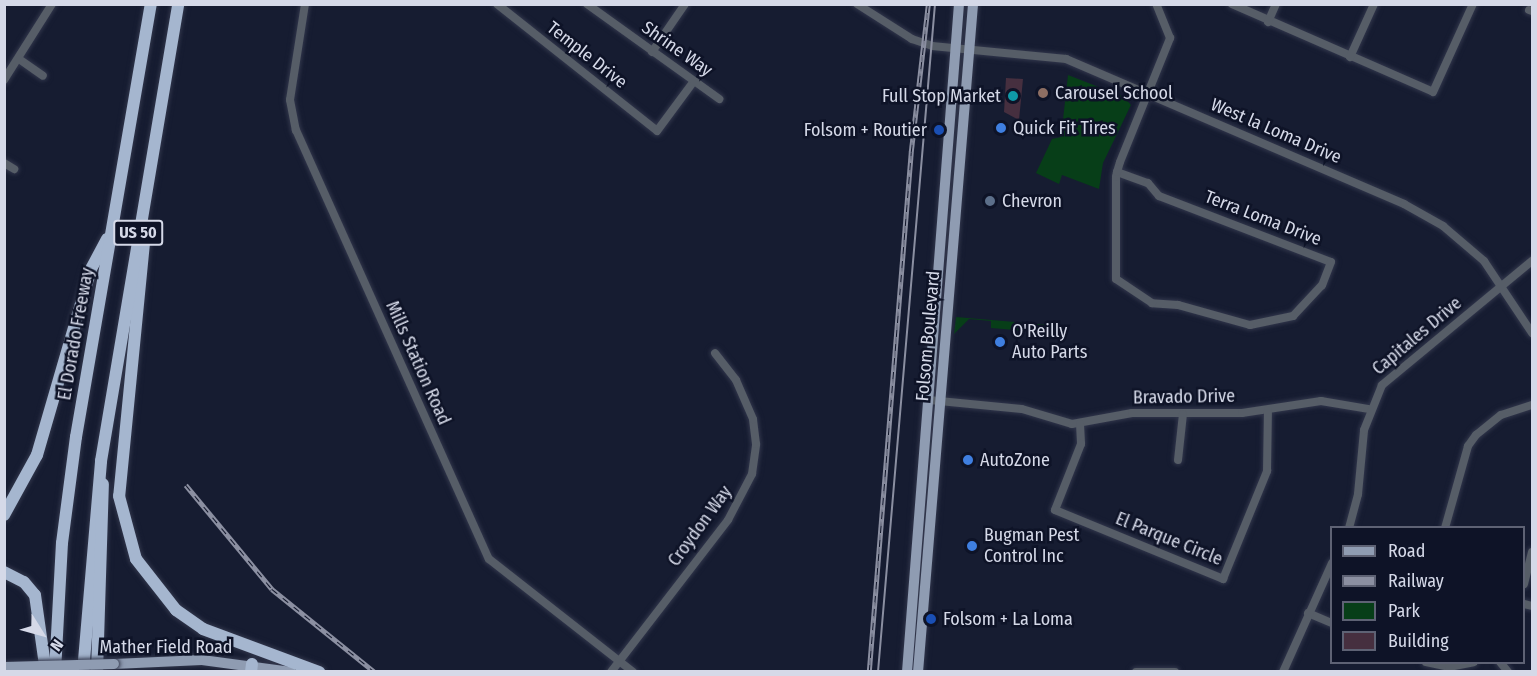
<!DOCTYPE html>
<html>
<head>
<meta charset="utf-8">
<style>
  body { margin:0 }
  #map { position:relative; width:1537px; height:676px; overflow:hidden; background:#161c31; font-family:"Fira Sans Condensed",sans-serif }
  div>[style] { position:absolute }
  [style*='--x'] { left:calc(var(--x)*1px); top:calc(var(--y)*1px); width:calc(var(--w)*1px); rotate:calc(var(--a)*1deg) }
  .green>* { inset:0; background:#073e18 }
  .building>* { inset:0; background:#462f3f }
  .roads { filter:drop-shadow(0 0 2px #31364b) drop-shadow(0 0 2px #31364b) }
  .minor>* { height:8px; margin:-4px; padding:0 4px; transform-origin:4px; border-radius:4px; background:#565d67 }
  .major>* { height:10px; margin:-5px; padding:0 5px; transform-origin:5px; border-radius:5px; background:#8f9cb2 }
  .highway>* { height:12px; margin:-6px; padding:0 6px; transform-origin:6px; border-radius:6px; background:#a5b6cf }
  .tram>* { height:1.5px; margin:-0.75px; padding:0 0.75px; transform-origin:0.75px; border-radius:0.75px; background:#8b8fa1 }
  .rail>* { height:4.5px; margin-top:-2.25px; transform-origin:0; background:repeating-linear-gradient(90deg,#0e1327 0 7px,#8b8fa1 0 14px); box-sizing:border-box; border-block:2px solid #8b8fa1 }
  .bridges { filter:drop-shadow(0 0 2px #31364b) drop-shadow(0 0 2px #31364b) }
  .major-bridge>* { height:10px; margin:-5px; padding:0 5px; transform-origin:5px; border-radius:5px; background:#8f9cb2 }
  .dots>* { width:16px; height:16px; translate:-50% -50%; box-sizing:border-box; border:3px solid #0e1327; border-radius:50% }
  span { translate:-50% -50%; white-space:nowrap; text-align:center; line-height:1.15; -webkit-text-stroke:5px #0e1327; paint-order:stroke }
  .shield-label span { padding:2px 4px; background:#0e1327; border:2px solid; border-radius:4px; -webkit-text-stroke-width:0 }
  .shield-label { font-size:16px; color:#d5d9e8; font-weight:700 }
  .street-label { font-size:18px; color:#d5d9e8 }
  .poi-label { font-size:18px; color:#d5d9e8 }
  .left { translate:0 -50%; text-align:left }
  .right { translate:-100% -50%; text-align:right }
  .frame { position:absolute; inset:0; border:6px solid #d5d9e8; pointer-events:none }
  .legend { position:absolute; left:1330px; top:526px; width:195px; height:138px; box-sizing:border-box; background:#0e1327; border:2px solid #5e6274; margin:0; padding:8px 10px; list-style:none; font-size:18px; color:#d5d9e8 }
  .legend li { display:flex; align-items:center; gap:12px; height:30px }
  .legend b { width:30px; border:2px solid #5e6274 }
  .north { position:absolute; left:12px; top:604px; width:60px; height:60px; -webkit-text-stroke:4px #0e1327; paint-order:stroke; rotate:127deg; font-size:16px; font-weight:700; line-height:24px; text-align:center; color:#d5d9e8 }
  .north::after { content:''; display:block; margin:auto; width:21px; height:27px; background:#d5d9e8; clip-path:polygon(50% 0,100% 100%,50% 72%,0 100%) }
</style>
</head>
<body>
<div id="map">
  <div class="green">
    <i style="clip-path:polygon(1068px 75px,1124px 97px,1131px 105px,1103px 163px,1099px 189px,1062px 175px,1059px 184px,1036px 173px,1052px 139px,1061px 137px)"></i>
    <i style="clip-path:polygon(956px 317px,1049px 325px,1049px 333px,991px 328px,991px 321px,969px 319px,954px 334px)"></i>
  </div>
  <div class="building">
    <i style="clip-path:polygon(1006px 78px,1023px 79px,1019px 120px,1004px 112px)"></i>
  </div>
  <div class="roads">
    <div class="minor">
      <i style="--x:305;--y:4;--w:97;--a:98.9"></i>
      <i style="--x:290;--y:100;--w:31;--a:79"></i>
      <i style="--x:296;--y:130;--w:470;--a:65.8"></i>
      <i style="--x:489;--y:559;--w:183;--a:38.1"></i>
      <i style="--x:497;--y:4;--w:204;--a:38.4"></i>
      <i style="--x:657;--y:131;--w:62;--a:-53.5"></i>
      <i style="--x:587;--y:4;--w:163;--a:35.7"></i>
      <i style="--x:857;--y:4;--w:65;--a:32.5"></i>
      <i style="--x:912;--y:39;--w:21;--a:19"></i>
      <i style="--x:932;--y:46;--w:135;--a:5.5"></i>
      <i style="--x:1066;--y:59;--w:368;--a:23.2"></i>
      <i style="--x:1404;--y:204;--w:45;--a:29.4"></i>
      <i style="--x:1443;--y:226;--w:54;--a:40.5"></i>
      <i style="--x:1484;--y:261;--w:87;--a:56.3"></i>
      <i style="--x:1232;--y:4;--w:219;--a:23.6"></i>
      <i style="--x:1433;--y:92;--w:97;--a:-65.6"></i>
      <i style="--x:1529;--y:10;--w:3;--a:18"></i>
      <i style="--x:1268;--y:22;--w:20;--a:-66"></i>
      <i style="--x:652;--y:52;--w:58;--a:-55.5"></i>
      <i style="--x:1350;--y:57;--w:58;--a:-65.6"></i>
      <i style="--x:19;--y:59;--w:29;--a:35"></i>
      <i style="--x:4;--y:80;--w:90;--a:-57.7"></i>
      <i style="--x:4;--y:163;--w:12;--a:31"></i>
      <i style="--x:1117;--y:172;--w:33;--a:20"></i>
      <i style="--x:1148;--y:183;--w:17;--a:50"></i>
      <i style="--x:1159;--y:196;--w:184;--a:21"></i>
      <i style="--x:1331;--y:262;--w:25;--a:111"></i>
      <i style="--x:1322;--y:285;--w:42;--a:133.1"></i>
      <i style="--x:1293;--y:316;--w:44;--a:168.2"></i>
      <i style="--x:1250;--y:325;--w:75;--a:-164.5"></i>
      <i style="--x:1178;--y:305;--w:26;--a:-176"></i>
      <i style="--x:1152;--y:303;--w:43;--a:-146.3"></i>
      <i style="--x:1116;--y:279;--w:102;--a:-90"></i>
      <i style="--x:1116;--y:177;--w:5;--a:-79"></i>
      <i style="--x:1117;--y:172;--w:10;--a:-73"></i>
      <i style="--x:1120;--y:162;--w:134;--a:-68"></i>
      <i style="--x:1170;--y:38;--w:37;--a:-112"></i>
      <i style="--x:929;--y:400;--w:93;--a:5.5"></i>
      <i style="--x:1022;--y:409;--w:52;--a:16.7"></i>
      <i style="--x:1072;--y:424;--w:61;--a:-10.4"></i>
      <i style="--x:1132;--y:413;--w:110;--a:0"></i>
      <i style="--x:1242;--y:413;--w:80;--a:-8.6"></i>
      <i style="--x:1321;--y:401;--w:49;--a:9.5"></i>
      <i style="--x:1080;--y:424;--w:20;--a:87"></i>
      <i style="--x:1081;--y:444;--w:71;--a:111.5"></i>
      <i style="--x:1055;--y:510;--w:182;--a:22.3"></i>
      <i style="--x:1223;--y:579;--w:117;--a:-67.8"></i>
      <i style="--x:1267;--y:471;--w:61;--a:-89.1"></i>
      <i style="--x:1178;--y:460;--w:46;--a:-83.8"></i>
      <i style="--x:1349;--y:528;--w:35;--a:-75"></i>
      <i style="--x:1358;--y:494;--w:64;--a:-84.6"></i>
      <i style="--x:1364;--y:430;--w:48;--a:-68.2"></i>
      <i style="--x:1382;--y:385;--w:195;--a:-39.6"></i>
      <i style="--x:1445;--y:528;--w:85;--a:-74.3"></i>
      <i style="--x:1468;--y:446;--w:14;--a:-54"></i>
      <i style="--x:1476;--y:435;--w:32;--a:-39"></i>
      <i style="--x:1501;--y:415;--w:33;--a:-18"></i>
      <i style="--x:1524;--y:584;--w:33;--a:-76"></i>
      <i style="--x:1524;--y:604;--w:8;--a:14"></i>
      <i style="--x:1308;--y:613;--w:26;--a:23"></i>
      <i style="--x:1426;--y:662;--w:24;--a:12"></i>
      <i style="--x:1449;--y:667;--w:25;--a:-11"></i>
      <i style="--x:1500;--y:662;--w:13;--a:51"></i>
      <i style="--x:611;--y:672;--w:192;--a:-52.4"></i>
      <i style="--x:728;--y:520;--w:52;--a:-62.4"></i>
      <i style="--x:752;--y:474;--w:30;--a:-82"></i>
      <i style="--x:756;--y:444;--w:25;--a:-97"></i>
      <i style="--x:753;--y:419;--w:43;--a:-113.6"></i>
      <i style="--x:736;--y:380;--w:34;--a:-128"></i>
      <i style="--x:1136;--y:672;--w:39;--a:0"></i>
      <i style="--x:1283;--y:672;--w:120;--a:-65.8"></i>
    </div>
    <div class="major">
      <i style="--x:114;--y:664;--w:88;--a:-2.6"></i>
      <i style="--x:202;--y:660;--w:90;--a:7.7"></i>
      <i style="--x:907;--y:672;--w:670;--a:-85.55"></i>
      <i style="--x:918;--y:672;--w:670;--a:-85.29"></i>
    </div>
    <div class="highway">
      <i style="--x:144;--y:243;--w:254;--a:95.6"></i>
      <i style="--x:119;--y:496;--w:65;--a:74.9"></i>
      <i style="--x:136;--y:559;--w:65;--a:51.9"></i>
      <i style="--x:176;--y:610;--w:33;--a:35"></i>
      <i style="--x:203;--y:629;--w:124;--a:20.3"></i>
      <i style="--x:4;--y:515;--w:68;--a:-61.2"></i>
      <i style="--x:37;--y:455;--w:194;--a:-73.8"></i>
      <i style="--x:91;--y:269;--w:34;--a:-62"></i>
      <i style="--x:4;--y:572;--w:22;--a:27"></i>
      <i style="--x:24;--y:582;--w:17;--a:50"></i>
      <i style="--x:35;--y:595;--w:78;--a:81.9"></i>
      <i style="--x:55;--y:672;--w:129;--a:-86.9"></i>
      <i style="--x:62;--y:543;--w:107;--a:-82.5"></i>
      <i style="--x:76;--y:437;--w:439;--a:-80.2"></i>
      <i style="--x:83;--y:672;--w:212;--a:-85.1"></i>
      <i style="--x:101;--y:461;--w:463;--a:-80.4"></i>
      <i style="--x:97;--y:672;--w:188;--a:-88.2"></i>
      <i style="--x:251;--y:672;--w:8;--a:-83"></i>
    </div>
  </div>
  <div class="tram">
    <i style="--x:878;--y:672;--w:670;--a:-85.12"></i>
  </div>
  <div class="rail">
    <i style="--x:186;--y:485;--w:135;--a:50.4"></i>
    <i style="--x:272;--y:589;--w:132;--a:38.9"></i>
    <i style="--x:869;--y:672;--w:522;--a:-85.38"></i>
    <i style="--x:911;--y:152;--w:149;--a:-83.4"></i>
  </div>
  <div class="bridges">
    <div class="major-bridge">
      <i style="--x:4;--y:667;--w:110;--a:-1.6"></i>
    </div>
  </div>
  <div class="dots">
    <i style="left:1043px;top:93px;background:#8d6e63"></i>
    <i style="left:1013px;top:96px;background:#0f9aa8"></i>
    <i style="left:1001px;top:128px;background:#3f7fe0"></i>
    <i style="left:939px;top:130px;background:#1a4fb4"></i>
    <i style="left:990px;top:201px;background:#5c6f8a"></i>
    <i style="left:1000px;top:342px;background:#3f7fe0"></i>
    <i style="left:968px;top:460px;background:#3f7fe0"></i>
    <i style="left:972px;top:546px;background:#3f7fe0"></i>
    <i style="left:931px;top:619px;background:#1a4fb4"></i>
  </div>
  <div class="shield-label">
    <span style="left:138px;top:233px">US 50</span>
  </div>
  <div class="street-label">
    <span style="left:677px;top:49px;rotate:35deg">Shrine Way</span>
    <span style="left:587px;top:55px;rotate:38deg">Temple Drive</span>
    <span style="left:1276px;top:131px;rotate:23deg">West la Loma Drive</span>
    <span style="left:1263px;top:218px;rotate:21deg">Terra Loma Drive</span>
    <span style="left:76px;top:334px;rotate:-80deg">El Dorado Freeway</span>
    <span style="left:928px;top:336px;rotate:-85deg">Folsom Boulevard</span>
    <span style="left:1417px;top:336px;rotate:-40deg">Capitales Drive</span>
    <span style="left:418px;top:363px;rotate:66deg">Mills Station Road</span>
    <span style="left:1184px;top:397px;rotate:-1deg">Bravado Drive</span>
    <span style="left:700px;top:526px;rotate:-54deg">Croydon Way</span>
    <span style="left:1169px;top:539px;rotate:22deg">El Parque Circle</span>
    <span style="left:166px;top:647px">Mather Field Road</span>
  </div>
  <div class="poi-label">
    <span class="left" style="left:1055px;top:93px">Carousel School</span>
    <span class="right" style="left:1001px;top:96px">Full Stop Market</span>
    <span class="left" style="left:1013px;top:128px">Quick Fit Tires</span>
    <span class="right" style="left:927px;top:130px">Folsom + Routier</span>
    <span class="left" style="left:1002px;top:201px">Chevron</span>
    <span class="left" style="left:1012px;top:342px">O'Reilly<br>Auto Parts</span>
    <span class="left" style="left:980px;top:460px">AutoZone</span>
    <span class="left" style="left:984px;top:546px">Bugman Pest<br>Control Inc</span>
    <span class="left" style="left:943px;top:619px">Folsom + La Loma</span>
  </div>
  <div class="frame"></div>
  <ul class="legend">
  <li><b style="height:8px;background:#8f9cb2"></b>Road</li>
  <li><b style="height:8px;background:#8b8fa1"></b>Railway</li>
  <li><b style="height:16px;background:#073e18"></b>Park</li>
  <li><b style="height:16px;background:#462f3f"></b>Building</li>
  </ul>
  <div class="north">N</div>
</div>
</body>
</html>
